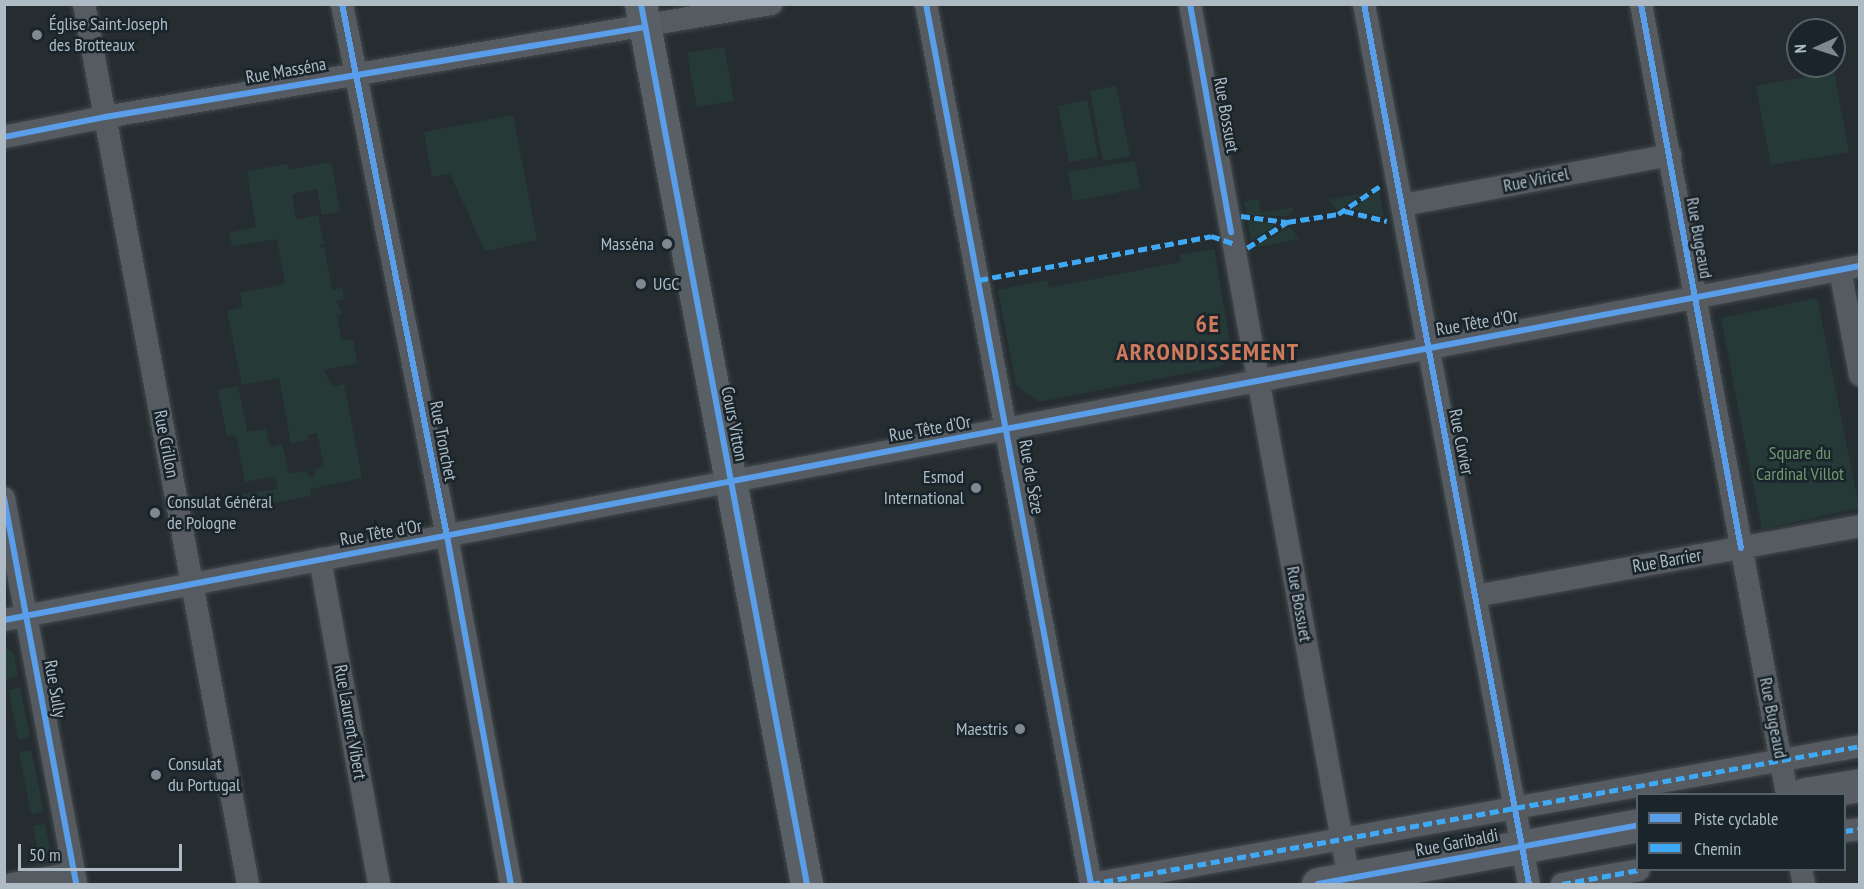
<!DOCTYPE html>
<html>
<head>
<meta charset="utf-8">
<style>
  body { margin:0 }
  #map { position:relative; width:1864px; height:889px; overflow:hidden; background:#262d31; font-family:"PT Sans Narrow",sans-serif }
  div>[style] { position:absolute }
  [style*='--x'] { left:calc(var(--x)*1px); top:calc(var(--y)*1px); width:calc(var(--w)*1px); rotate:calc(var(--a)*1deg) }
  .green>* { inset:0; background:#253a37 }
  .roads { filter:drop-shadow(0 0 2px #43494c) drop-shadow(0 0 2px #43494c) }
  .minor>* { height:22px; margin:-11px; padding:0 11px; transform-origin:11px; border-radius:11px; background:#555b60 }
  .secondary>* { height:32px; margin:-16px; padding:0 16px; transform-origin:16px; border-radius:16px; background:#596065 }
  .primary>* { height:33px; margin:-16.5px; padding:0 16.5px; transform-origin:16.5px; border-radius:16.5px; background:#575d62 }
  .quiet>* { height:4.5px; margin-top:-2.25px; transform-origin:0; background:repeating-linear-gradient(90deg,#3fa9f5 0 9px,transparent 0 13.5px) }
  .cycleway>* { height:6px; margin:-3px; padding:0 3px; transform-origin:3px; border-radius:3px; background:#5a9eea }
  .dots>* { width:16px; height:16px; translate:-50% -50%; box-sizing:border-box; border:3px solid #1a242b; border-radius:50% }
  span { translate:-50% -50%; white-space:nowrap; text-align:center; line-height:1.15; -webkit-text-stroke:5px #1a242b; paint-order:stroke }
  .poi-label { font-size:18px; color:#aebbc4 }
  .left { translate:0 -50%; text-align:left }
  .right { translate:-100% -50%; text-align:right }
  .street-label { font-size:18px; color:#aebbc4 }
  .park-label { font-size:18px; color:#6f9870 }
  .district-label { font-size:24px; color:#cf795d; font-weight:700; letter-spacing:1.5px }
  .frame { position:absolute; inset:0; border:6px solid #aebbc4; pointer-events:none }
  .legend { position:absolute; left:1636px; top:793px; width:210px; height:78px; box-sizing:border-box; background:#1a242b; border:2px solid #556068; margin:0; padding:8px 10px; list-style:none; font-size:18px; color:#aebbc4 }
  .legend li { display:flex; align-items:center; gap:12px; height:30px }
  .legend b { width:30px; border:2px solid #556068 }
  .north { position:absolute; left:1786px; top:18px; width:60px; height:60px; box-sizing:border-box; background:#1a242b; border:2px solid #556068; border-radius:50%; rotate:267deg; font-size:16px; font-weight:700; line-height:24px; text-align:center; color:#aebbc4 }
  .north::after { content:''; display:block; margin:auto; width:21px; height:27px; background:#7e8991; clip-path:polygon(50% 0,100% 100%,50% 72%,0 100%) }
  .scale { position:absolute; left:18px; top:844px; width:164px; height:27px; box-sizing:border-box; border:3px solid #aebbc4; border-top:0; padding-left:8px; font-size:18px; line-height:21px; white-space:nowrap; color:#aebbc4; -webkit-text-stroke:4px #1a242b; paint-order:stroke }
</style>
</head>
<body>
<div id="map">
  <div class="green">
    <i style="clip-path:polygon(724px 47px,734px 101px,697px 107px,687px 53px)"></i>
    <i style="clip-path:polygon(1834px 72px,1849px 152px,1771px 165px,1756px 86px)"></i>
    <i style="clip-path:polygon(1116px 86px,1130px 156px,1103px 161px,1090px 91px)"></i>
    <i style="clip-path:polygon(1087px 100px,1098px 157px,1069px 162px,1058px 106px)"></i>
    <i style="clip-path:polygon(513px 115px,537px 240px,485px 251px,450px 173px,432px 177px,424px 132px)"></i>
    <i style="clip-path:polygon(1135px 161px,1140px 188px,1073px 201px,1068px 172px)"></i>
    <i style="clip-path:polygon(331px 162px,340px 211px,322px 215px,317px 189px,292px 194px,296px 220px,318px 215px,324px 244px,320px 244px,320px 248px,324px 247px,332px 290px,342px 288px,344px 299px,336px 301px,342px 314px,337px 316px,341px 340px,353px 340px,357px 363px,323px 370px,333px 387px,344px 384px,362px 478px,310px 489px,311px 496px,267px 504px,266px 502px,261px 503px,261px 505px,254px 506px,252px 498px,238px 499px,238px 495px,278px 489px,275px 476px,245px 482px,236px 435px,227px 436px,218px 390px,238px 386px,247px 432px,266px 429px,270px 447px,282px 444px,289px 474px,307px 471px,308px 477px,315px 476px,315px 469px,324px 467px,317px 433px,307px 435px,308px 440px,291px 443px,279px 378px,242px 385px,227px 311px,243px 307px,240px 293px,285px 284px,277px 239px,232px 246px,229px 233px,256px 227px,247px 171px,288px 164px,289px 170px)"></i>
    <i style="clip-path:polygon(1379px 190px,1384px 217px,1352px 209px)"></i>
    <i style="clip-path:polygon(1363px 193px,1338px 211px,1329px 200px)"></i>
    <i style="clip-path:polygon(1258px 199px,1261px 213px,1295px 207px,1288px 216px,1247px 215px,1244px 202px)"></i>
    <i style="clip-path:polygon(1248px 220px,1276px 225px,1251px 241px)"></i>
    <i style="clip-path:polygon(1290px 227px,1299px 239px,1252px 248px)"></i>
    <i style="clip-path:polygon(1214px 249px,1231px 350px,1222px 366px,1039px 402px,1016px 385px,998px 290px,1047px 280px,1049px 288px,1181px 262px,1180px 255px)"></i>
    <i style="clip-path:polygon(1817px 298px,1859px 508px,1762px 529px,1721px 318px)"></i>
    <i style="clip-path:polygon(5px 647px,14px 654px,18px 676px,5px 680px)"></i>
    <i style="clip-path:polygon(20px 687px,30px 737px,18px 740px,9px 690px)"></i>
    <i style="clip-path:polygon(31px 750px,44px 811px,31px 814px,19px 752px)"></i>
    <i style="clip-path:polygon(45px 824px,50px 847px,40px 862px,33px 826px)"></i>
  </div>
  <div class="roads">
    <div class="minor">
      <i style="--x:84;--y:4;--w:895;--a:79.44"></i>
      <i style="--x:342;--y:4;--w:542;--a:78.84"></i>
      <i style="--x:447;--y:536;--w:354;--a:79.6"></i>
      <i style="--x:926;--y:4;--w:895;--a:79.38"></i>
      <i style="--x:1190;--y:4;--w:894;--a:79.7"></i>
      <i style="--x:1364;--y:4;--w:895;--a:79.38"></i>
      <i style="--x:1641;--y:4;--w:803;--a:79.53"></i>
      <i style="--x:4;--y:137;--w:103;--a:-11.2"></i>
      <i style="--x:105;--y:117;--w:676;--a:-9.63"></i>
      <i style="--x:1403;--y:205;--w:272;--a:-10.6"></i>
      <i style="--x:1840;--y:270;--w:107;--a:79.2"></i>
      <i style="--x:4;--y:498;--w:393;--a:79.4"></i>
      <i style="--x:320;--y:559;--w:330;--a:79.7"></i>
      <i style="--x:1475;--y:596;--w:391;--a:-10.3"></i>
      <i style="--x:4;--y:620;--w:1889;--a:-10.8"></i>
      <i style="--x:1844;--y:831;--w:16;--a:-7"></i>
      <i style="--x:1801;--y:870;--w:14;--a:78"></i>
      <i style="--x:12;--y:884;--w:62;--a:-10.2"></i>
      <i style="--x:1091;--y:884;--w:781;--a:-10.17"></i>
      <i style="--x:1562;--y:884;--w:78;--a:-10.3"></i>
    </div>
    <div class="secondary">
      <i style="--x:641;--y:4;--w:896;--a:79.32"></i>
    </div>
    <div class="primary">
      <i style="--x:1805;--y:794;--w:56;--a:-9.3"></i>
      <i style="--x:1318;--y:884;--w:325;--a:-10.4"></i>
    </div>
  </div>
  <div class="quiet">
    <i style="--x:1345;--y:211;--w:43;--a:13.4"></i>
    <i style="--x:1241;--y:216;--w:46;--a:7.4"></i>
    <i style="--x:1247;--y:248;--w:48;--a:-33"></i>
    <i style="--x:1287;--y:222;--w:52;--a:-8.9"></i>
    <i style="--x:1338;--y:214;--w:50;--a:-33.7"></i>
    <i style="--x:979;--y:280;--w:236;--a:-10.7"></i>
    <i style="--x:1211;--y:236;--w:23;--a:18"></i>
    <i style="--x:1844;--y:831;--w:16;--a:-7"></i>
    <i style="--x:1091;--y:884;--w:781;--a:-10.17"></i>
    <i style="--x:1562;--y:884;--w:78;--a:-10.3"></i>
  </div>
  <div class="cycleway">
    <i style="--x:342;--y:4;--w:542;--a:78.84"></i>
    <i style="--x:447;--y:536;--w:354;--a:79.6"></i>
    <i style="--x:641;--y:4;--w:896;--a:79.32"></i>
    <i style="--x:926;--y:4;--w:895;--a:79.38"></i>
    <i style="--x:1190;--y:4;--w:232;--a:79.8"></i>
    <i style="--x:1364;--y:4;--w:895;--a:79.38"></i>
    <i style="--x:1641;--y:4;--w:553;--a:79.58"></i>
    <i style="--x:4;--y:137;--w:103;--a:-11.2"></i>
    <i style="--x:105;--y:117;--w:547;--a:-9.46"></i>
    <i style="--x:4;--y:498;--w:393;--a:79.4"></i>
    <i style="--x:4;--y:620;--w:1889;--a:-10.8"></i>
    <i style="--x:1318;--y:884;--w:325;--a:-10.4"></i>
  </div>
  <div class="dots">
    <i style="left:37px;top:35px;background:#7e8991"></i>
    <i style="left:667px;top:244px;background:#7e8991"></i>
    <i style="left:641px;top:284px;background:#7e8991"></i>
    <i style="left:976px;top:488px;background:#7e8991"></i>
    <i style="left:155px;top:513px;background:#7e8991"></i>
    <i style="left:1020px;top:729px;background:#7e8991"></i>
    <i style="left:156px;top:775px;background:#7e8991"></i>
  </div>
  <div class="poi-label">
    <span class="left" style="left:49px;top:35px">Église Saint-Joseph<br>des Brotteaux</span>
    <span class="right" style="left:654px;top:244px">Masséna</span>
    <span class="left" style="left:653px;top:284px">UGC</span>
    <span class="right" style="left:964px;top:488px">Esmod<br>International</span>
    <span class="left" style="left:167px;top:513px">Consulat Général<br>de Pologne</span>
    <span class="right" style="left:1008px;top:729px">Maestris</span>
    <span class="left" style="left:168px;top:775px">Consulat<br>du Portugal</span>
  </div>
  <div class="street-label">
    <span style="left:286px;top:71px;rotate:-10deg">Rue Masséna</span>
    <span style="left:1226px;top:115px;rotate:80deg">Rue Bossuet</span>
    <span style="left:1536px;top:180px;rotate:-11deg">Rue Viricel</span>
    <span style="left:1699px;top:238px;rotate:80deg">Rue Bugeaud</span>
    <span style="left:1477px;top:323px;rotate:-10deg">Rue Tête d'Or</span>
    <span style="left:734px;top:424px;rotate:79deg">Cours Vitton</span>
    <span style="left:930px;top:429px;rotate:-10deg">Rue Tête d'Or</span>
    <span style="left:443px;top:441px;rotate:79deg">Rue Tronchet</span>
    <span style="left:1461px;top:442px;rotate:79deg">Rue Cuvier</span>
    <span style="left:166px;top:444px;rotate:79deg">Rue Crillon</span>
    <span style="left:1031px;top:477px;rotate:80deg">Rue de Sèze</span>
    <span style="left:381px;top:533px;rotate:-10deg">Rue Tête d'Or</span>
    <span style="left:1667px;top:561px;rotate:-10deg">Rue Barrier</span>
    <span style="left:1299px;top:604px;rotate:80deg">Rue Bossuet</span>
    <span style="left:55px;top:689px;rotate:80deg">Rue Sully</span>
    <span style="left:1773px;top:718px;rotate:79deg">Rue Bugeaud</span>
    <span style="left:350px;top:722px;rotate:80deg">Rue Laurent Vibert</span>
    <span style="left:1457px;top:843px;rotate:-11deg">Rue Garibaldi</span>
  </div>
  <div class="park-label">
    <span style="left:1800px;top:464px">Square du<br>Cardinal Villot</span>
  </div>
  <div class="district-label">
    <span style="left:1208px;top:338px">6E<br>ARRONDISSEMENT</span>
  </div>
  <div class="frame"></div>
  <ul class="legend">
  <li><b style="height:8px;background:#5a9eea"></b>Piste cyclable</li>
  <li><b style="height:8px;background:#3fa9f5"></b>Chemin</li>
  </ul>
  <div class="north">N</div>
  <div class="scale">50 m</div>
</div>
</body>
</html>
